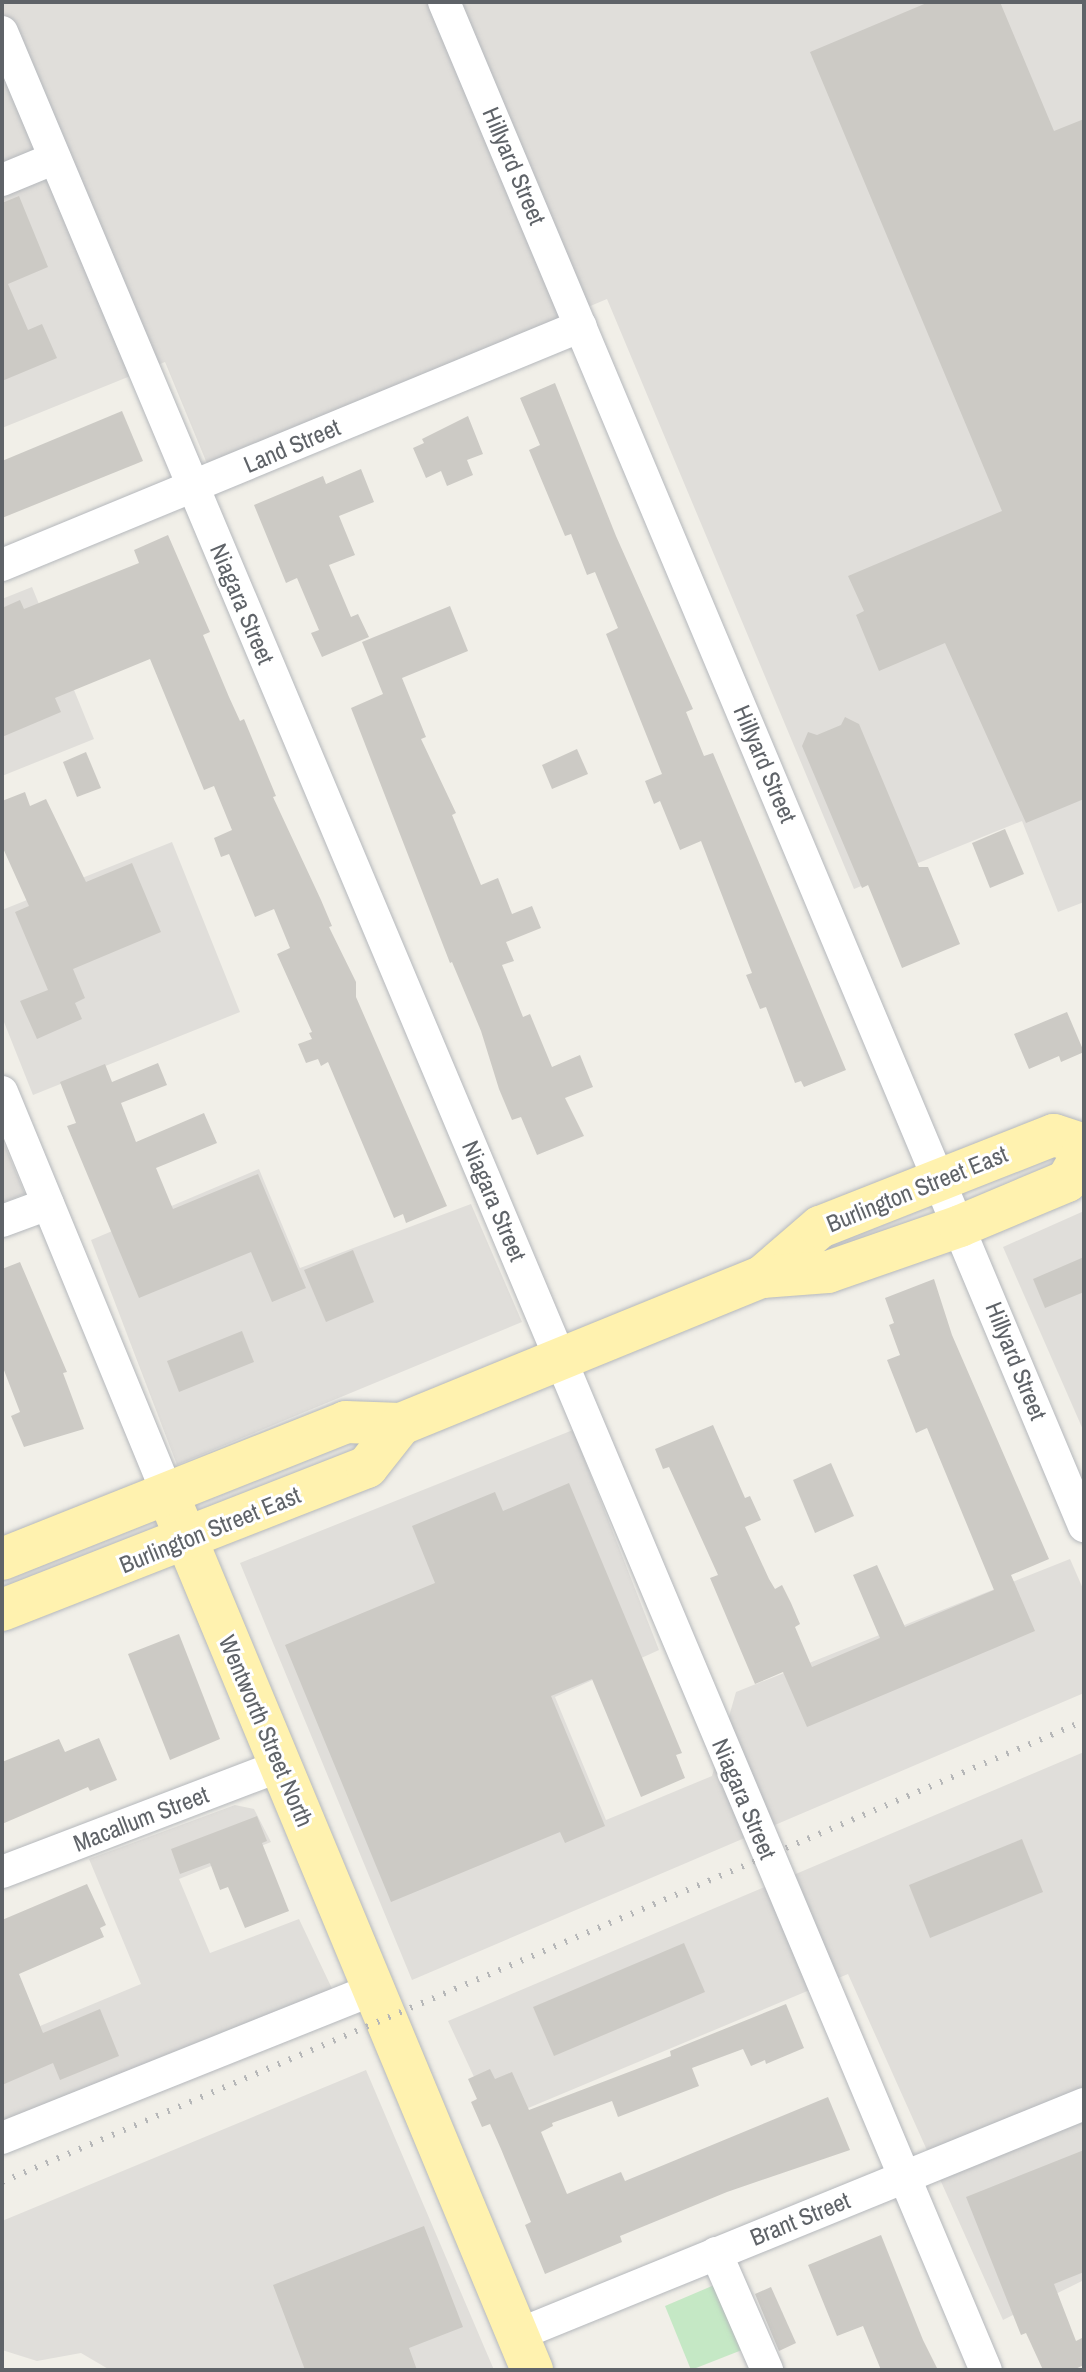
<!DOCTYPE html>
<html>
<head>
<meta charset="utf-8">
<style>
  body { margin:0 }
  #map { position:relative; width:1086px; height:2372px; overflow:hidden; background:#f1efe8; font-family:"Archivo Narrow",sans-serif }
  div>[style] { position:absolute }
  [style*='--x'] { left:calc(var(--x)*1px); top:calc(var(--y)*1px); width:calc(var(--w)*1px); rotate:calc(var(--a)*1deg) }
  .industrial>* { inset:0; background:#e0deda }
  .green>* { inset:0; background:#c5e8c5 }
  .building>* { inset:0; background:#cccac5 }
  .roads { filter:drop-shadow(0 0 2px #b5b8bc) drop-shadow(0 0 2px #b5b8bc) }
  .minor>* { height:32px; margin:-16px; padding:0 16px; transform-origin:16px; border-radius:16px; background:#fff }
  .major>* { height:42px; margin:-21px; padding:0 21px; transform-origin:21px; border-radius:21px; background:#fff2af }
  .rail>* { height:6px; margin-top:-3px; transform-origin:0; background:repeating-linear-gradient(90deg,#b6b7b8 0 2px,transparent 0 12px) }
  span { translate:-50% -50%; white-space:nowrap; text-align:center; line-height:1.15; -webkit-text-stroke:6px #fff; paint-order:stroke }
  .street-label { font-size:24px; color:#5f6368 }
  .frame { position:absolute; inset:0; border:4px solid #5f6368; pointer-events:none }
</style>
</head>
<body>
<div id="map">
  <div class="industrial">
    <i style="clip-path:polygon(2px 2px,1084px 2px,1084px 902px,1058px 912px,1022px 821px,854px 889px,607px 299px,208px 466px,165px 362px,2px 428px)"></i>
    <i style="clip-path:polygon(32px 587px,94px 739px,2px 776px,2px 599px)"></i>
    <i style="clip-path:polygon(172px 842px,240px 1012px,33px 1095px,2px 1017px,2px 910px)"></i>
    <i style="clip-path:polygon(2px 1139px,25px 1194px,2px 1203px)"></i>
    <i style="clip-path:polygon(259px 1169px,300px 1268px,471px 1204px,522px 1322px,177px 1465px,91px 1240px)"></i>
    <i style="clip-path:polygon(1084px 1211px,1084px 1432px,1003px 1247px)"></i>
    <i style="clip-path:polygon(573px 1430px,659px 1650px,555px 1697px,606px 1820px,712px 1776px,736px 1692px,1070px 1559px,1084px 1591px,1084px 1693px,412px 1980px,240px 1563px)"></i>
    <i style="clip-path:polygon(1084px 1752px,1084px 2280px,1003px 2320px,848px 1974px,495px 2122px,448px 2021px)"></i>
    <i style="clip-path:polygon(235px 1805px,254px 1809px,271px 1842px,179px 1879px,210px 1953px,299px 1919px,336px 1997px,2px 2131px,2px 1936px,40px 2026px,141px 1984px,89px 1859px)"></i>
    <i style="clip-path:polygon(366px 2070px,494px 2370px,110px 2370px,81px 2353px,37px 2361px,2px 2350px,2px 2221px)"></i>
  </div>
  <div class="green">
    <i style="clip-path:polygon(719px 2283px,747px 2348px,691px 2370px,665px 2306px)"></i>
  </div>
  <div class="building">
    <i style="clip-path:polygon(929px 2px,1000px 2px,1054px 131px,1084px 119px,1084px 799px,1026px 823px,945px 643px,879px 671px,856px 615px,864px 611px,848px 576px,1002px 511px,810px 52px)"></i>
    <i style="clip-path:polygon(19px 196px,48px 267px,8px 284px,28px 330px,42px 324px,57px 358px,2px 381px,2px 203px)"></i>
    <i style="clip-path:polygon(555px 383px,616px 536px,693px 709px,686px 712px,704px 756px,713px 753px,846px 1070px,804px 1087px,801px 1081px,795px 1083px,766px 1007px,760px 1009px,746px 975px,752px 973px,701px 841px,680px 850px,660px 801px,654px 804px,645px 781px,662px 774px,606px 634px,618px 628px,595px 572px,587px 575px,571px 534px,565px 536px,529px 450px,540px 445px,520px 398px)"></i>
    <i style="clip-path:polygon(122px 411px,143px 461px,2px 518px,2px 461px)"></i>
    <i style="clip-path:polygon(468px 416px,483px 454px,467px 460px,473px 475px,447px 486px,441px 471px,426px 478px,413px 448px,424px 443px,422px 439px)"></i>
    <i style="clip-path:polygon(361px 469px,374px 502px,339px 516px,355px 555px,329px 565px,351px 617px,358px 614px,369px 637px,322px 657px,311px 633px,319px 630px,297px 578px,286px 583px,254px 505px,323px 476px,326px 484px)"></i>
    <i style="clip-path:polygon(168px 535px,210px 632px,203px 635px,229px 697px,240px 721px,244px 719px,276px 796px,273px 797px,321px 900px,332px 926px,329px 927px,356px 982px,356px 997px,447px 1206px,406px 1223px,403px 1214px,394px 1218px,328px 1062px,321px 1066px,318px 1059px,306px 1063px,298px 1044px,312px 1039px,309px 1033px,312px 1032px,277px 954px,290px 948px,274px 909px,255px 917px,229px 854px,221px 857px,214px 838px,232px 830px,214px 786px,204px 790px,150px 659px,55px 698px,61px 712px,2px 737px,2px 608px,20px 600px,24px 609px,139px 563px,134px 550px)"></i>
    <i style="clip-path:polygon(450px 606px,468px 651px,402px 678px,426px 737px,421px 739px,456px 813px,452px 815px,481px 885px,498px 878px,512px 914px,532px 906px,541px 928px,506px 942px,514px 961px,502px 965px,523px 1017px,530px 1014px,552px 1067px,580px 1055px,593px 1087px,565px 1098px,584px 1136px,537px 1155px,521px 1117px,512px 1120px,499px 1089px,481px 1031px,452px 962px,450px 963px,351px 708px,383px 694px,362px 642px)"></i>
    <i style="clip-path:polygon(845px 717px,859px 724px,919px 867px,928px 867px,960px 944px,902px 968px,868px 885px,862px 888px,802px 746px,808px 732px,817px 735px,841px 725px)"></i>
    <i style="clip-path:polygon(577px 749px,588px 774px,552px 789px,542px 765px)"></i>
    <i style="clip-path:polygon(86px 752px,101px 788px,77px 797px,63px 762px)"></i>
    <i style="clip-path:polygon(25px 792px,30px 806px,46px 799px,86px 882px,132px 863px,161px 932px,73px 969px,85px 998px,75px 1003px,82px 1019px,37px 1039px,20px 1001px,48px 990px,15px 912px,29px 906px,2px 846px,2px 801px)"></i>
    <i style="clip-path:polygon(1005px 829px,1024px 874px,990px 888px,972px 843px)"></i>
    <i style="clip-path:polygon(1067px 1012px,1084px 1052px,1061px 1062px,1059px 1056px,1029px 1069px,1014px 1034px)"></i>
    <i style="clip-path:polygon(158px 1063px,167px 1085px,121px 1103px,136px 1142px,204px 1113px,217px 1143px,156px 1168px,173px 1209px,258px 1174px,306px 1288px,272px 1302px,251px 1252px,139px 1298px,67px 1126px,76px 1123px,60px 1082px,105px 1064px,112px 1082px)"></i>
    <i style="clip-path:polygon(353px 1250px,374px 1302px,326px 1322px,304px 1270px)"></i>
    <i style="clip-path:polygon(1084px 1257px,1084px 1292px,1045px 1308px,1033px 1279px)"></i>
    <i style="clip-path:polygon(20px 1262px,67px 1372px,63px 1373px,84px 1429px,24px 1447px,11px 1416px,20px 1412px,2px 1365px,2px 1269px)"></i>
    <i style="clip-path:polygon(934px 1279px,952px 1335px,1049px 1559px,1011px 1575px,1035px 1631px,807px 1727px,783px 1672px,755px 1684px,710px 1578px,718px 1575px,669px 1467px,663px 1469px,655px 1449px,713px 1425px,745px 1498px,750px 1496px,761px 1520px,745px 1527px,769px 1579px,775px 1589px,782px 1585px,791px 1603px,800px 1624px,795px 1627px,812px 1667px,880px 1638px,853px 1575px,877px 1565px,905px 1627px,994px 1590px,927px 1428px,916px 1433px,887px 1360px,900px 1355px,889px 1325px,894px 1323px,885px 1298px)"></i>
    <i style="clip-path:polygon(242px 1331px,254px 1362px,179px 1392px,167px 1361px)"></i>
    <i style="clip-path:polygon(831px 1463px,854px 1516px,815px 1533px,793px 1480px)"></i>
    <i style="clip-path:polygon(569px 1483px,682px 1753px,676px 1755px,685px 1778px,641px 1797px,592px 1679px,551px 1696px,605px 1826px,565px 1843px,560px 1832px,391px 1902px,285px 1645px,435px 1583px,412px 1526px,495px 1492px,503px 1511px)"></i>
    <i style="clip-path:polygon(179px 1634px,220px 1739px,170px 1760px,128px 1654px)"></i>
    <i style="clip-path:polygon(99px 1738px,117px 1780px,90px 1791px,88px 1787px,2px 1824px,2px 1762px,59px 1739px,65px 1752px)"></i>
    <i style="clip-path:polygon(257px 1816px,267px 1841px,262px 1843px,289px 1911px,245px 1928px,228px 1887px,220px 1890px,210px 1863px,180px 1874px,171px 1849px)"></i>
    <i style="clip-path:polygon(1022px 1839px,1043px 1892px,930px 1938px,909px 1885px)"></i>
    <i style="clip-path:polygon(87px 1884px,106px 1925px,100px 1928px,104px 1937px,19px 1974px,43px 2033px,100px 2009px,119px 2056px,60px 2080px,53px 2063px,2px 2085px,2px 1920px)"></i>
    <i style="clip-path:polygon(684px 1943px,705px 1992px,554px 2056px,533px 2007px)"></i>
    <i style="clip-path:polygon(786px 2004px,804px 2048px,766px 2064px,765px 2060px,751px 2066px,743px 2049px,692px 2068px,699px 2086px,618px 2117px,612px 2101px,552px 2123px,553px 2126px,541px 2132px,567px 2194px,621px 2172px,625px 2181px,828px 2097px,850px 2150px,727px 2192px,620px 2236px,622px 2242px,545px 2274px,525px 2225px,531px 2222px,501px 2149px,490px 2124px,482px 2127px,471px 2102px,477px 2099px,468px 2079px,490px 2069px,495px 2079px,512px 2072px,529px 2110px,671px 2056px,670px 2051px)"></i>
    <i style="clip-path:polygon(1084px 2150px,1084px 2272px,1054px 2284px,1076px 2341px,1084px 2337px,1084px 2365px,1073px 2370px,1043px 2370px,1026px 2333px,1021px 2335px,966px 2197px)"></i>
    <i style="clip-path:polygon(424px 2226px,463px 2327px,409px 2348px,417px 2370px,305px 2370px,273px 2285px)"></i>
    <i style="clip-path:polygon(881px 2235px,923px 2340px,938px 2370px,881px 2370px,863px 2326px,837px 2336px,808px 2265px)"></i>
    <i style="clip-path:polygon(771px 2287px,796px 2343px,779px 2351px,755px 2294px)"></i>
  </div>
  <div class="roads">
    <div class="minor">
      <i style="--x:444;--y:2;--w:1653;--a:67.22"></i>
      <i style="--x:2;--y:32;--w:2537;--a:67.18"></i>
      <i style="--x:2;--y:180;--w:57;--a:-22.5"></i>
      <i style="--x:2;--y:565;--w:626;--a:-22.43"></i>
      <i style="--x:2;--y:1092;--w:436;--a:67.6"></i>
      <i style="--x:2;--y:1221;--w:49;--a:-20.3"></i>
      <i style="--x:2;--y:1872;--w:298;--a:-20.9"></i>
      <i style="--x:2;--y:2138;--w:402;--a:-21.8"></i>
      <i style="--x:716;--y:2253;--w:128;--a:66.4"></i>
      <i style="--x:517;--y:2335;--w:612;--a:-22.17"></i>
    </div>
    <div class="major">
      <i style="--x:762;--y:1277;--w:77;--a:-40.8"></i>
      <i style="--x:820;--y:1227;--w:251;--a:-21.5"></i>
      <i style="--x:1054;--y:1135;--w:32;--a:18"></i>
      <i style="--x:168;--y:1495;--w:948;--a:67.41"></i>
      <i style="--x:2;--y:1559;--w:370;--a:-21.7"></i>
      <i style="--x:346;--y:1422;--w:55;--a:2.1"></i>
      <i style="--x:401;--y:1424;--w:390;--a:-22.2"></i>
      <i style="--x:762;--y:1277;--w:66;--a:-4.3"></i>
      <i style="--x:828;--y:1272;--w:140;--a:-19.2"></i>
      <i style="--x:960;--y:1226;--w:116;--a:-22.8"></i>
      <i style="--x:1067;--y:1181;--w:34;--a:-60"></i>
      <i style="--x:2;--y:1610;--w:392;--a:-21.4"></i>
      <i style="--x:367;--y:1467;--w:55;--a:-51.7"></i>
    </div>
  </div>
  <div class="rail">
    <i style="--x:2;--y:2182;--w:1176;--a:-23.08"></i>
  </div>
  <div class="street-label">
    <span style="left:514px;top:166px;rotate:67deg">Hillyard Street</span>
    <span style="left:292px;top:446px;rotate:-23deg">Land Street</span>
    <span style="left:242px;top:604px;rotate:67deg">Niagara Street</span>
    <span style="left:765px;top:764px;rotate:67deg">Hillyard Street</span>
    <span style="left:917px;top:1189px;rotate:-22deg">Burlington Street East</span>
    <span style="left:494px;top:1201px;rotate:67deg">Niagara Street</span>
    <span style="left:1016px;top:1361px;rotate:68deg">Hillyard Street</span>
    <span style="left:210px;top:1530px;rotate:-22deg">Burlington Street East</span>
    <span style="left:266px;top:1731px;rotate:67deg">Wentworth Street North</span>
    <span style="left:744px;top:1799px;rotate:67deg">Niagara Street</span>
    <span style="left:141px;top:1819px;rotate:-21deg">Macallum Street</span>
    <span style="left:800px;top:2219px;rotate:-22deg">Brant Street</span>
  </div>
  <div class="frame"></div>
</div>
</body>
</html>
